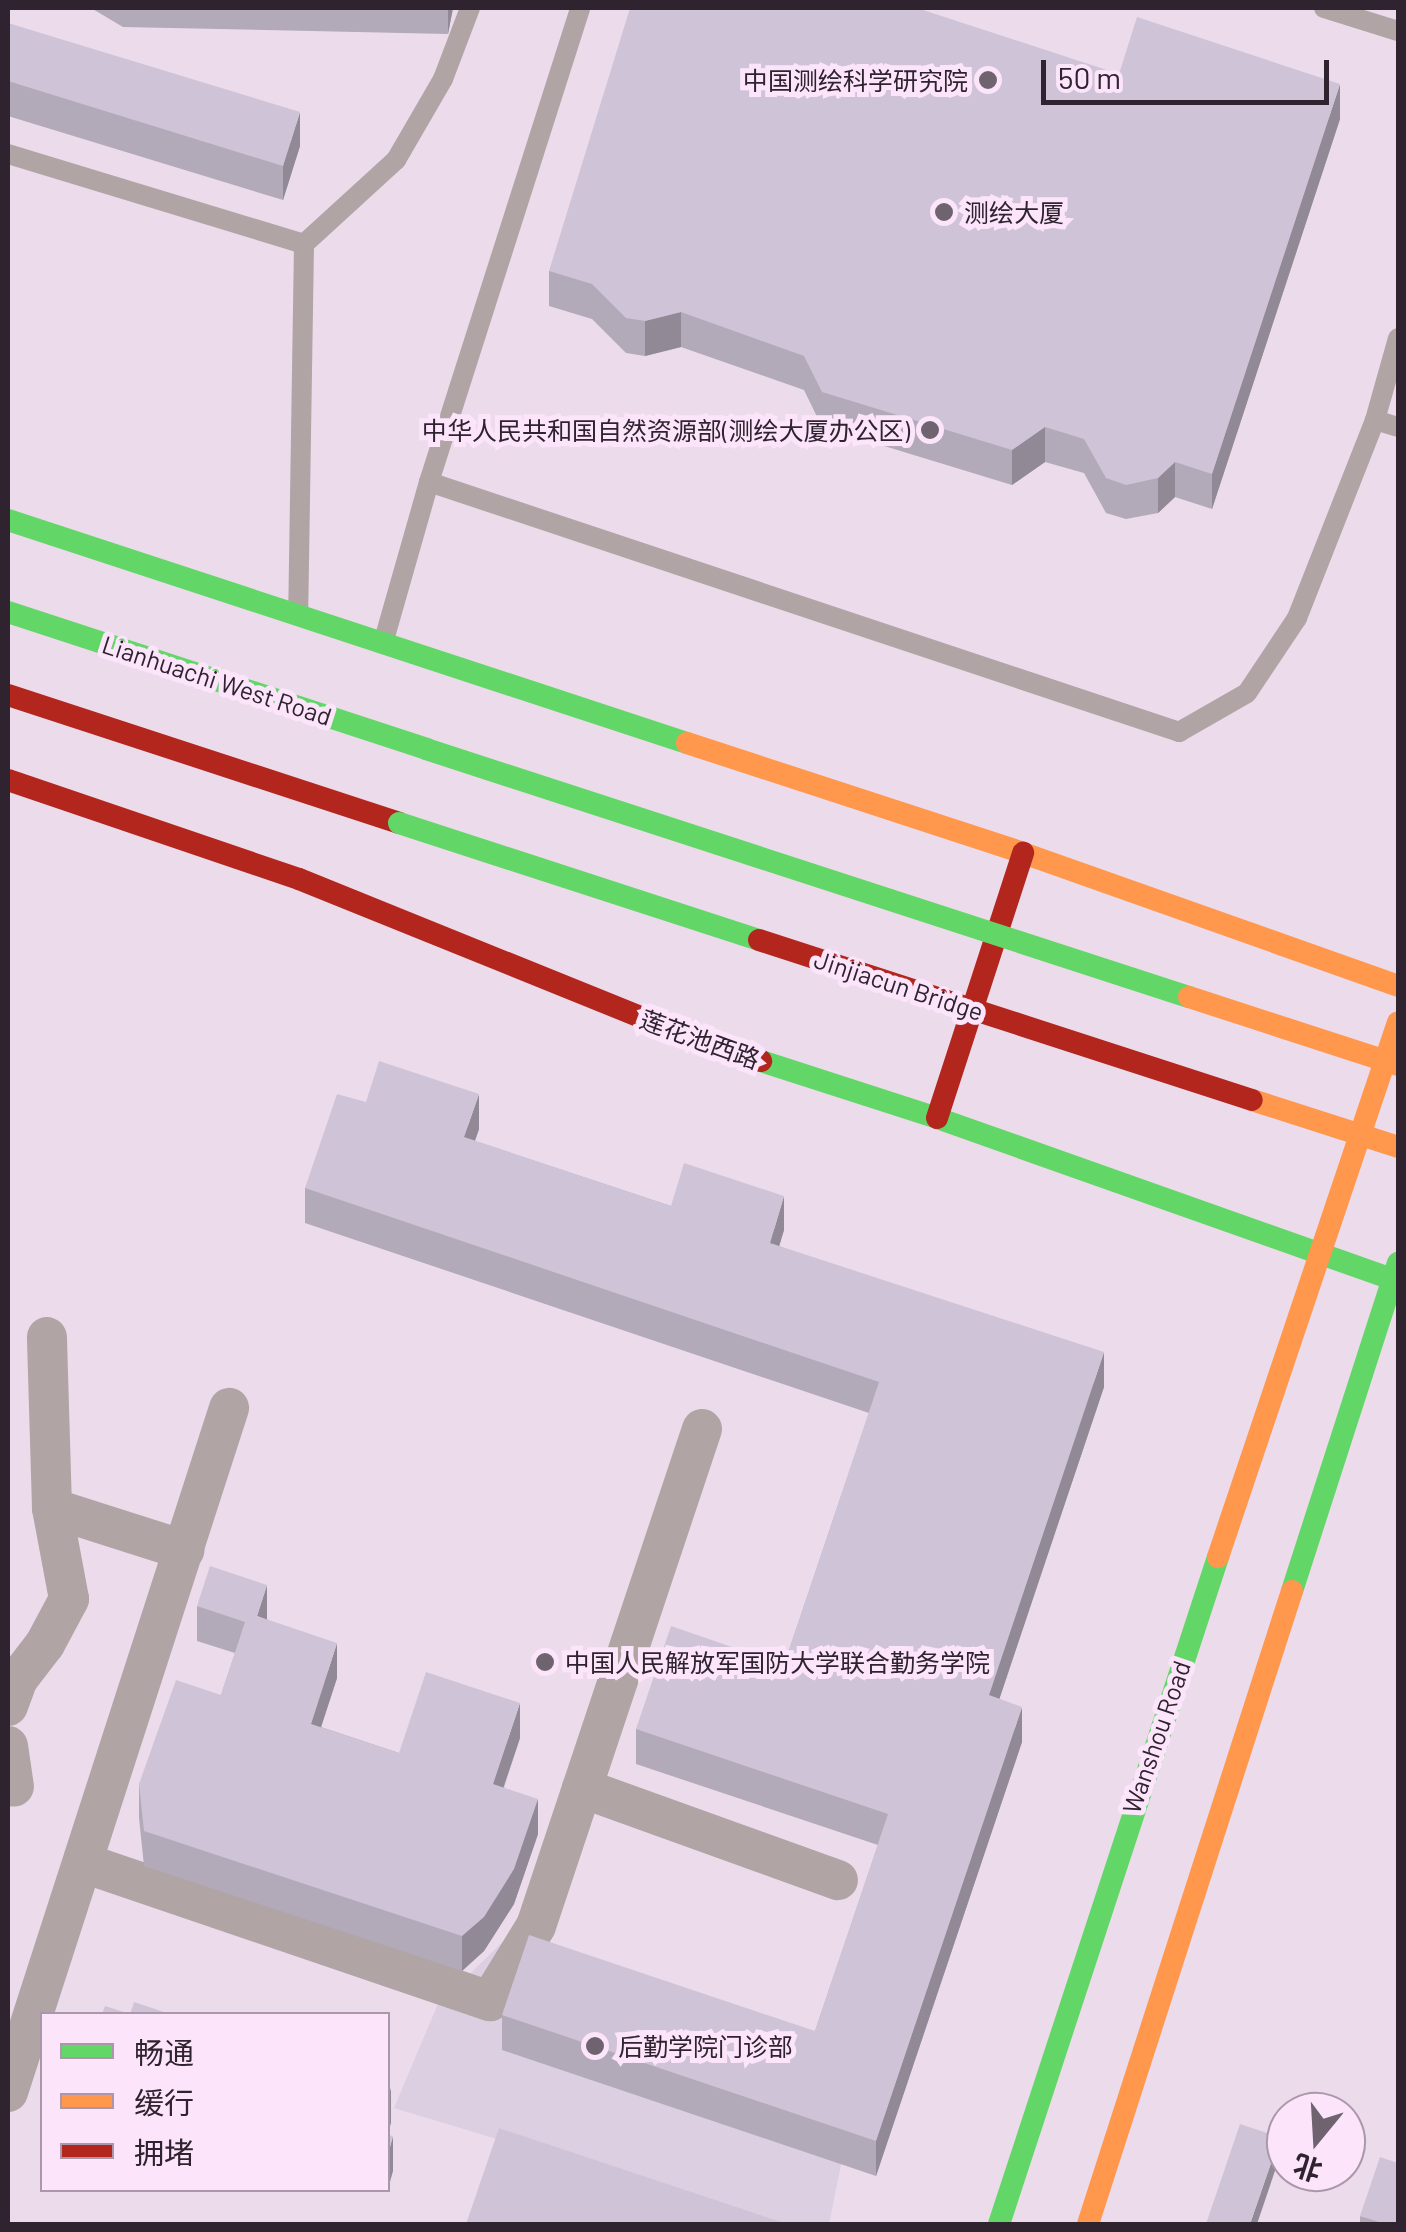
<!DOCTYPE html>
<html>
<head>
<meta charset="utf-8">
<style>
  body { margin:0 }
  #map { position:relative; width:1406px; height:2232px; overflow:hidden; background:#ecdbeb; font-family:Barlow,"Noto Sans SC",sans-serif }
  div>[style] { position:absolute }
  [style*='--x'] { left:calc(var(--x)*1px); top:calc(var(--y)*1px); width:calc(var(--w)*1px); rotate:calc(var(--a)*1deg) }
  .medical>* { inset:0; background:#dbcfe1 }
  .lane>* { height:20px; margin:-10px; padding:0 10px; transform-origin:10px; border-radius:10px; background:#b0a4a5 }
  .street>* { height:40px; margin:-20px; padding:0 20px; transform-origin:20px; border-radius:20px; background:#b0a4a5 }
  .fast>* { height:22px; margin:-11px; padding:0 11px; transform-origin:11px; border-radius:11px; background:#63d668 }
  .slow>* { height:22px; margin:-11px; padding:0 11px; transform-origin:11px; border-radius:11px; background:#ff974d }
  .jam>* { height:22px; margin:-11px; padding:0 11px; transform-origin:11px; border-radius:11px; background:#b3261e }
  .fast-bridge>* { height:22px; margin:-11px; padding:0 11px; transform-origin:11px; border-radius:11px; background:#63d668 }
  .slow-bridge>* { height:22px; margin:-11px; padding:0 11px; transform-origin:11px; border-radius:11px; background:#ff974d }
  .jam-bridge>* { height:22px; margin:-11px; padding:0 11px; transform-origin:11px; border-radius:11px; background:#b3261e }
  .wall>* { inset:0; background:#b2a9b9 }
  .shaded-wall>* { inset:0; background:#918996 }
  .building>* { inset:0; background:#cfc4d7 }
  .dots>* { width:28px; height:28px; translate:-50% -50%; box-sizing:border-box; border:5px solid #fce4fb; border-radius:50% }
  span { translate:-50% -50%; white-space:nowrap; text-align:center; line-height:1.15; -webkit-text-stroke:10px #fce4fb; paint-order:stroke }
  .poi-label { font-size:25px; color:#2e232e }
  .right { translate:-100% -50%; text-align:right }
  .left { translate:0 -50%; text-align:left }
  .street-label { font-size:25px; color:#2e232e }
  .frame { position:absolute; inset:0; border:10px solid #2e232e; pointer-events:none }
  .legend { position:absolute; left:40px; top:2012px; width:350px; height:180px; box-sizing:border-box; background:#fce4fb; border:2px solid #aa97a9; margin:0; padding:12px 18px; list-style:none; font-size:30px; color:#2e232e }
  .legend li { display:flex; align-items:center; gap:20px; height:50px }
  .legend b { width:50px; border:2px solid #aa97a9 }
  .north { position:absolute; left:1266px; top:2092px; width:100px; height:100px; box-sizing:border-box; background:#fce4fb; border:2px solid #aa97a9; border-radius:50%; rotate:198deg; font-size:28px; font-weight:700; line-height:40px; text-align:center; color:#2e232e }
  .north::after { content:''; display:block; margin:auto; width:35px; height:45px; background:#706370; clip-path:polygon(50% 0,100% 100%,50% 72%,0 100%) }
  .scale { position:absolute; left:1041px; top:60px; width:288px; height:45px; box-sizing:border-box; border:5px solid #2e232e; border-top:0; padding-left:12px; font-size:30px; line-height:35px; white-space:nowrap; color:#2e232e; -webkit-text-stroke:8px #fce4fb; paint-order:stroke }
</style>
</head>
<body>
<div id="map">
  <div class="medical">
    <i style="clip-path:polygon(515px 1930px,857px 2085px,829px 2224px,778px 2224px,394px 2108px,437px 2006px)"></i>
  </div>
  <div class="lane">
    <i style="--x:1324;--y:8;--w:77;--a:17.3"></i>
    <i style="--x:8;--y:154;--w:309;--a:16.9"></i>
    <i style="--x:304;--y:244;--w:369;--a:90.9"></i>
    <i style="--x:304;--y:244;--w:125;--a:-42.4"></i>
    <i style="--x:396;--y:160;--w:94;--a:-59.9"></i>
    <i style="--x:443;--y:79;--w:76;--a:-69.2"></i>
    <i style="--x:1375;--y:420;--w:24;--a:17"></i>
    <i style="--x:429;--y:482;--w:791;--a:18.43"></i>
    <i style="--x:1179;--y:732;--w:78;--a:-29.8"></i>
    <i style="--x:1247;--y:693;--w:90;--a:-56.3"></i>
    <i style="--x:1297;--y:618;--w:213;--a:-68.5"></i>
    <i style="--x:1375;--y:420;--w:85;--a:-74.3"></i>
    <i style="--x:384;--y:640;--w:164;--a:-74.1"></i>
    <i style="--x:429;--y:482;--w:497;--a:-72.3"></i>
  </div>
  <div class="street">
    <i style="--x:52;--y:1508;--w:139;--a:17.7"></i>
    <i style="--x:8;--y:1706;--w:29;--a:-70"></i>
    <i style="--x:18;--y:1679;--w:44;--a:-52.4"></i>
    <i style="--x:45;--y:1644;--w:51;--a:-61.9"></i>
    <i style="--x:69;--y:1599;--w:93;--a:-100.6"></i>
    <i style="--x:52;--y:1508;--w:171;--a:-91.7"></i>
    <i style="--x:8;--y:1746;--w:41;--a:81.7"></i>
    <i style="--x:582;--y:1788;--w:272;--a:19.8"></i>
    <i style="--x:84;--y:1863;--w:429;--a:18.8"></i>
    <i style="--x:490;--y:2001;--w:88;--a:-58.5"></i>
    <i style="--x:536;--y:1926;--w:524;--a:-71.53"></i>
    <i style="--x:8;--y:2092;--w:719;--a:-72.09"></i>
  </div>
  <div class="fast">
    <i style="--x:8;--y:520;--w:715;--a:18.18"></i>
    <i style="--x:8;--y:612;--w:440;--a:18.1"></i>
    <i style="--x:761;--y:1061;--w:185;--a:17.9"></i>
    <i style="--x:937;--y:1118;--w:489;--a:19.5"></i>
    <i style="--x:1292;--y:1591;--w:345;--a:-72.1"></i>
    <i style="--x:999;--y:2224;--w:702;--a:-71.82"></i>
  </div>
  <div class="slow">
    <i style="--x:687;--y:743;--w:354;--a:18.1"></i>
    <i style="--x:1023;--y:853;--w:398;--a:19.5"></i>
    <i style="--x:1218;--y:1557;--w:564;--a:-71.4"></i>
    <i style="--x:1088;--y:2224;--w:665;--a:-72.14"></i>
  </div>
  <div class="jam">
    <i style="--x:8;--y:695;--w:411;--a:18.1"></i>
    <i style="--x:8;--y:780;--w:307;--a:18.8"></i>
    <i style="--x:299;--y:879;--w:437;--a:22"></i>
    <i style="--x:704;--y:1043;--w:60;--a:17.5"></i>
    <i style="--x:937;--y:1118;--w:279;--a:-72"></i>
  </div>
  <div class="fast-bridge">
    <i style="--x:426;--y:749;--w:802;--a:18.01"></i>
    <i style="--x:399;--y:823;--w:379;--a:18"></i>
  </div>
  <div class="slow-bridge">
    <i style="--x:1189;--y:997;--w:220;--a:18"></i>
    <i style="--x:1252;--y:1100;--w:153;--a:17.8"></i>
  </div>
  <div class="jam-bridge">
    <i style="--x:759;--y:940;--w:518;--a:17.98"></i>
  </div>
  <div class="wall">
    <i style="clip-path:polygon(91px 8px,453px 8px,448px 34px,123px 27px)"></i>
    <i style="clip-path:polygon(8px 23px,300px 146px,283px 200px,8px 116px)"></i>
    <i style="clip-path:polygon(1119px 74px,1340px 119px,1212px 509px,1175px 497px,1158px 513px,1126px 519px,1106px 513px,1084px 473px,1045px 462px,1012px 485px,822px 427px,804px 390px,681px 347px,645px 356px,626px 353px,592px 319px,549px 306px,549px 271px)"></i>
    <i style="clip-path:polygon(366px 1102px,479px 1129px,475px 1141px,671px 1206px,784px 1230px,779px 1246px,1104px 1387px,999px 1699px,1022px 1742px,876px 2176px,502px 2050px,502px 2015px,815px 2031px,878px 1845px,636px 1764px,636px 1729px,784px 1665px,869px 1413px,305px 1223px,305px 1188px)"></i>
    <i style="clip-path:polygon(197px 1606px,267px 1619px,337px 1678px,321px 1727px,399px 1753px,520px 1738px,504px 1787px,538px 1834px,514px 1904px,484px 1951px,462px 1971px,144px 1866px,139px 1818px,139px 1784px,221px 1695px,235px 1653px,197px 1641px)"></i>
    <i style="clip-path:polygon(1360px 2216px,1398px 2224px,1360px 2224px)"></i>
  </div>
  <div class="shaded-wall">
    <i style="clip-path:polygon(448px 8px,453px 8px,448px 34px)"></i>
    <i style="clip-path:polygon(1340px 84px,1340px 119px,1212px 509px,1212px 474px)"></i>
    <i style="clip-path:polygon(300px 112px,300px 146px,283px 200px,283px 166px)"></i>
    <i style="clip-path:polygon(681px 312px,681px 347px,645px 356px,645px 321px)"></i>
    <i style="clip-path:polygon(1045px 427px,1045px 462px,1012px 485px,1012px 450px)"></i>
    <i style="clip-path:polygon(1175px 462px,1175px 497px,1158px 513px,1158px 478px)"></i>
    <i style="clip-path:polygon(479px 1094px,479px 1129px,464px 1172px,464px 1137px)"></i>
    <i style="clip-path:polygon(784px 1196px,784px 1230px,770px 1277px,770px 1243px)"></i>
    <i style="clip-path:polygon(1104px 1352px,1104px 1387px,989px 1730px,989px 1695px)"></i>
    <i style="clip-path:polygon(267px 1585px,267px 1620px,257px 1616px)"></i>
    <i style="clip-path:polygon(337px 1643px,337px 1678px,311px 1758px,311px 1724px)"></i>
    <i style="clip-path:polygon(520px 1703px,520px 1738px,493px 1818px,493px 1784px)"></i>
    <i style="clip-path:polygon(1022px 1707px,1022px 1742px,876px 2176px,876px 2141px)"></i>
    <i style="clip-path:polygon(538px 1799px,538px 1834px,514px 1904px,484px 1951px,462px 1971px,462px 1936px)"></i>
    <i style="clip-path:polygon(391px 2088px,391px 2123px,388px 2133px,388px 2098px)"></i>
    <i style="clip-path:polygon(393px 2136px,393px 2171px,388px 2189px,388px 2154px)"></i>
    <i style="clip-path:polygon(1280px 2137px,1280px 2156px,1257px 2224px,1250px 2224px)"></i>
  </div>
  <div class="building">
    <i style="clip-path:polygon(630px 8px,917px 8px,1119px 74px,1137px 17px,1340px 84px,1212px 474px,1175px 462px,1158px 478px,1126px 485px,1106px 478px,1084px 439px,1045px 427px,1012px 450px,822px 392px,804px 356px,681px 312px,645px 321px,626px 318px,592px 284px,549px 271px)"></i>
    <i style="clip-path:polygon(8px 23px,300px 112px,283px 166px,8px 81px)"></i>
    <i style="clip-path:polygon(379px 1061px,479px 1094px,464px 1137px,671px 1206px,684px 1163px,784px 1196px,770px 1243px,1104px 1352px,989px 1695px,1022px 1707px,876px 2141px,502px 2015px,529px 1935px,815px 2031px,888px 1814px,636px 1729px,671px 1626px,784px 1665px,879px 1382px,305px 1188px,337px 1094px,366px 1102px)"></i>
    <i style="clip-path:polygon(210px 1566px,267px 1585px,257px 1616px,337px 1643px,311px 1724px,399px 1753px,426px 1672px,520px 1703px,493px 1784px,538px 1799px,514px 1869px,484px 1917px,462px 1936px,144px 1831px,139px 1784px,176px 1680px,221px 1695px,245px 1622px,197px 1606px)"></i>
    <i style="clip-path:polygon(134px 2002px,170px 2014px,130px 2014px)"></i>
    <i style="clip-path:polygon(105px 2006px,130px 2014px,102px 2014px)"></i>
    <i style="clip-path:polygon(1240px 2124px,1280px 2137px,1250px 2224px,1206px 2224px)"></i>
    <i style="clip-path:polygon(499px 2128px,787px 2224px,466px 2224px)"></i>
    <i style="clip-path:polygon(388px 2135px,393px 2136px,388px 2154px)"></i>
    <i style="clip-path:polygon(1380px 2157px,1398px 2163px,1398px 2224px,1385px 2224px,1360px 2216px)"></i>
  </div>
  <div class="dots">
    <i style="left:988px;top:80px;background:#706370"></i>
    <i style="left:944px;top:212px;background:#706370"></i>
    <i style="left:930px;top:430px;background:#706370"></i>
    <i style="left:545px;top:1662px;background:#706370"></i>
    <i style="left:595px;top:2046px;background:#706370"></i>
  </div>
  <div class="poi-label">
    <span class="right" style="left:968px;top:80px">中国测绘科学研究院</span>
    <span class="left" style="left:964px;top:212px">测绘大厦</span>
    <span class="right" style="left:910px;top:430px">中华人民共和国自然资源部(测绘大厦办公区)</span>
    <span class="left" style="left:565px;top:1662px">中国人民解放军国防大学联合勤务学院</span>
    <span class="left" style="left:618px;top:2046px">后勤学院门诊部</span>
  </div>
  <div class="street-label">
    <span style="left:217px;top:680px;rotate:18deg">Lianhuachi West Road</span>
    <span style="left:899px;top:985px;rotate:18deg">Jinjiacun Bridge</span>
    <span style="left:700px;top:1039px;rotate:20deg">莲花池西路</span>
    <span style="left:1156px;top:1737px;rotate:-71deg">Wanshou Road</span>
  </div>
  <div class="frame"></div>
  <ul class="legend">
  <li><b style="height:12px;background:#63d668"></b>畅通</li>
  <li><b style="height:12px;background:#ff974d"></b>缓行</li>
  <li><b style="height:12px;background:#b3261e"></b>拥堵</li>
  </ul>
  <div class="north">北</div>
  <div class="scale">50 m</div>
</div>
</body>
</html>
